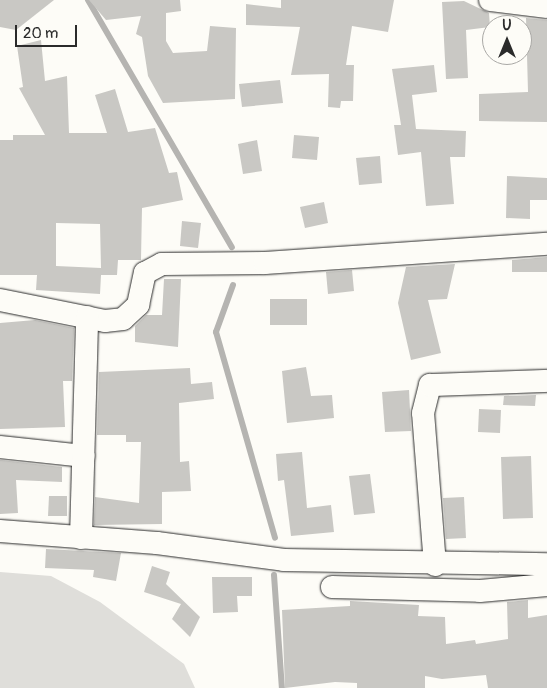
<!DOCTYPE html>
<html>
<head>
<meta charset="utf-8">
<style>
  body { margin:0 }
  #map { position:relative; width:547px; height:688px; overflow:hidden; background:#fdfcf7; font-family:Pangolin,sans-serif }
  div>[style] { position:absolute }
  [style*='--x'] { left:calc(var(--x)*1px); top:calc(var(--y)*1px); width:calc(var(--w)*1px); rotate:calc(var(--a)*1deg) }
  .green>* { inset:0; background:#dfdeda }
  .stream>* { height:6px; margin:-3px; padding:0 3px; transform-origin:3px; border-radius:3px; background:#b5b4b1 }
  .building>* { inset:0; background:#c9c8c4 }
  .roads { filter:drop-shadow(0 0 1px #2b2b2b) drop-shadow(0 0 1px #2b2b2b) }
  .street>* { height:22px; margin:-11px; padding:0 11px; transform-origin:11px; border-radius:11px; background:#fdfcf7 }
  span { translate:-50% -50%; white-space:nowrap; text-align:center; line-height:1.15; -webkit-text-stroke:4px #fdfcf7; paint-order:stroke }
  .north { position:absolute; left:482px; top:15px; width:50px; height:50px; box-sizing:border-box; background:#fdfcf7; border:1px solid #a9a8a5; border-radius:50%; rotate:0deg; font-size:14px; font-weight:700; line-height:20px; text-align:center; color:#2b2b2b }
  .north::after { content:''; display:block; margin:auto; width:18px; height:22px; background:#2b2b2b; clip-path:polygon(50% 0,100% 100%,50% 72%,0 100%) }
  .scale { position:absolute; left:15px; top:25px; width:62px; height:22px; box-sizing:border-box; border:2px solid #2b2b2b; border-top:0; padding-left:6px; font-size:15px; line-height:18px; white-space:nowrap; color:#2b2b2b; -webkit-text-stroke:4px #fdfcf7; paint-order:stroke }
</style>
</head>
<body>
<div id="map">
  <div class="green">
    <i style="clip-path:polygon(0 572px,51px 576px,100px 602px,184px 664px,195px 688px,0 688px)"></i>
  </div>
  <div class="stream">
    <i style="--x:88;--y:0;--w:286;--a:59.8"></i>
    <i style="--x:233;--y:285;--w:50;--a:109.9"></i>
    <i style="--x:216;--y:332;--w:214;--a:74"></i>
    <i style="--x:274;--y:575;--w:113;--a:86"></i>
  </div>
  <div class="building">
    <i style="clip-path:polygon(0 0,54px 0,16px 30px,0 27px)"></i>
    <i style="clip-path:polygon(89px 0,180px 0,181px 11px,166px 13px,166px 41px,173px 53px,207px 51px,210px 26px,236px 28px,235px 99px,163px 103px,148px 76px,142px 37px,136px 34px,141px 16px,106px 20px)"></i>
    <i style="clip-path:polygon(281px 0,394px 0,388px 32px,352px 26px,346px 65px,354px 65px,353px 101px,341px 101px,340px 108px,328px 107px,329px 74px,291px 75px,300px 27px,246px 25px,246px 4px,281px 8px)"></i>
    <i style="clip-path:polygon(464px 1px,489px 13px,490px 27px,466px 30px,468px 78px,446px 79px,442px 2px)"></i>
    <i style="clip-path:polygon(526px 18px,547px 20px,547px 122px,479px 121px,479px 94px,528px 92px)"></i>
    <i style="clip-path:polygon(evenodd,41px 40px,45px 81px,67px 76px,69px 133px,107px 133px,95px 95px,115px 89px,128px 132px,155px 128px,169px 173px,177px 172px,183px 200px,142px 208px,141px 260px,118px 260px,117px 275px,101px 275px,100px 294px,36px 290px,37px 275px,0 275px,0 140px,13px 140px,13px 135px,45px 135px,19px 88px,23px 87px,17px 46px,41px 40px,56px 223px,100px 224px,101px 268px,56px 266px,56px 223px)"></i>
    <i style="clip-path:polygon(434px 65px,437px 92px,412px 95px,416px 129px,466px 131px,465px 157px,450px 157px,454px 204px,426px 206px,421px 152px,398px 155px,394px 125px,401px 125px,392px 69px)"></i>
    <i style="clip-path:polygon(280px 80px,283px 103px,242px 107px,239px 84px)"></i>
    <i style="clip-path:polygon(294px 135px,319px 137px,317px 160px,292px 158px)"></i>
    <i style="clip-path:polygon(257px 140px,262px 171px,243px 174px,238px 144px)"></i>
    <i style="clip-path:polygon(380px 156px,382px 183px,359px 185px,356px 158px)"></i>
    <i style="clip-path:polygon(507px 176px,547px 178px,547px 200px,530px 200px,530px 219px,506px 218px)"></i>
    <i style="clip-path:polygon(324px 202px,328px 223px,305px 228px,300px 207px)"></i>
    <i style="clip-path:polygon(182px 221px,201px 223px,198px 248px,180px 246px)"></i>
    <i style="clip-path:polygon(547px 257px,547px 272px,512px 272px,512px 260px)"></i>
    <i style="clip-path:polygon(455px 264px,447px 299px,428px 300px,441px 353px,411px 360px,398px 303px,406px 267px)"></i>
    <i style="clip-path:polygon(352px 270px,354px 291px,328px 294px,326px 272px)"></i>
    <i style="clip-path:polygon(164px 279px,181px 279px,178px 347px,135px 342px,135px 326px,146px 315px,162px 315px)"></i>
    <i style="clip-path:polygon(270px 299px,307px 299px,307px 325px,270px 325px)"></i>
    <i style="clip-path:polygon(35px 320px,74px 328px,72px 381px,63px 381px,65px 427px,0 429px,0 323px)"></i>
    <i style="clip-path:polygon(306px 367px,311px 396px,332px 395px,334px 418px,287px 423px,282px 371px)"></i>
    <i style="clip-path:polygon(190px 368px,191px 384px,212px 382px,214px 399px,179px 403px,180px 462px,189px 461px,191px 491px,162px 492px,162px 524px,94px 525px,95px 497px,139px 503px,141px 442px,126px 442px,126px 435px,97px 435px,99px 372px)"></i>
    <i style="clip-path:polygon(409px 390px,411px 431px,385px 432px,382px 392px)"></i>
    <i style="clip-path:polygon(536px 395px,535px 406px,503px 405px,504px 396px)"></i>
    <i style="clip-path:polygon(479px 409px,501px 410px,500px 433px,478px 432px)"></i>
    <i style="clip-path:polygon(302px 452px,307px 508px,331px 505px,334px 532px,291px 536px,284px 480px,278px 481px,276px 454px)"></i>
    <i style="clip-path:polygon(531px 456px,533px 518px,503px 519px,501px 457px)"></i>
    <i style="clip-path:polygon(0 460px,62px 467px,62px 482px,16px 480px,18px 513px,0 514px)"></i>
    <i style="clip-path:polygon(370px 474px,375px 513px,354px 515px,349px 476px)"></i>
    <i style="clip-path:polygon(49px 496px,67px 496px,67px 516px,48px 516px)"></i>
    <i style="clip-path:polygon(464px 497px,466px 538px,446px 539px,443px 498px)"></i>
    <i style="clip-path:polygon(46px 549px,121px 553px,116px 581px,93px 577px,94px 570px,45px 568px)"></i>
    <i style="clip-path:polygon(152px 566px,170px 572px,166px 584px,200px 617px,190px 637px,172px 619px,181px 604px,144px 592px)"></i>
    <i style="clip-path:polygon(212px 577px,252px 577px,252px 596px,237px 596px,238px 612px,213px 613px)"></i>
    <i style="clip-path:polygon(528px 600px,528px 618px,547px 615px,547px 688px,488px 688px,486px 675px,442px 679px,425px 676px,425px 688px,357px 688px,357px 683px,335px 682px,285px 688px,282px 610px,350px 606px,350px 601px,419px 605px,418px 616px,445px 617px,446px 644px,475px 640px,476px 644px,508px 639px,507px 602px)"></i>
  </div>
  <div class="roads">
    <div class="street">
      <i style="--x:490;--y:0;--w:57;--a:7"></i>
      <i style="--x:0;--y:300;--w:107;--a:11.3"></i>
      <i style="--x:105;--y:321;--w:18;--a:-6"></i>
      <i style="--x:123;--y:319;--w:21;--a:-43"></i>
      <i style="--x:138;--y:305;--w:33;--a:-78"></i>
      <i style="--x:145;--y:273;--w:19;--a:-28"></i>
      <i style="--x:162;--y:264;--w:103;--a:-0.6"></i>
      <i style="--x:265;--y:263;--w:283;--a:-3.9"></i>
      <i style="--x:0;--y:447;--w:84;--a:6.1"></i>
      <i style="--x:0;--y:531;--w:157;--a:4.4"></i>
      <i style="--x:157;--y:543;--w:128;--a:7.6"></i>
      <i style="--x:284;--y:560;--w:263;--a:0.9"></i>
      <i style="--x:81;--y:538;--w:221;--a:-88.4"></i>
      <i style="--x:435;--y:565;--w:152;--a:-94.5"></i>
      <i style="--x:423;--y:413;--w:29;--a:-76"></i>
      <i style="--x:430;--y:385;--w:117;--a:-2"></i>
      <i style="--x:332;--y:587;--w:148;--a:1.5"></i>
      <i style="--x:480;--y:591;--w:67;--a:-5.1"></i>
    </div>
  </div>
  <div class="north">U</div>
  <div class="scale">20 m</div>
</div>
</body>
</html>
